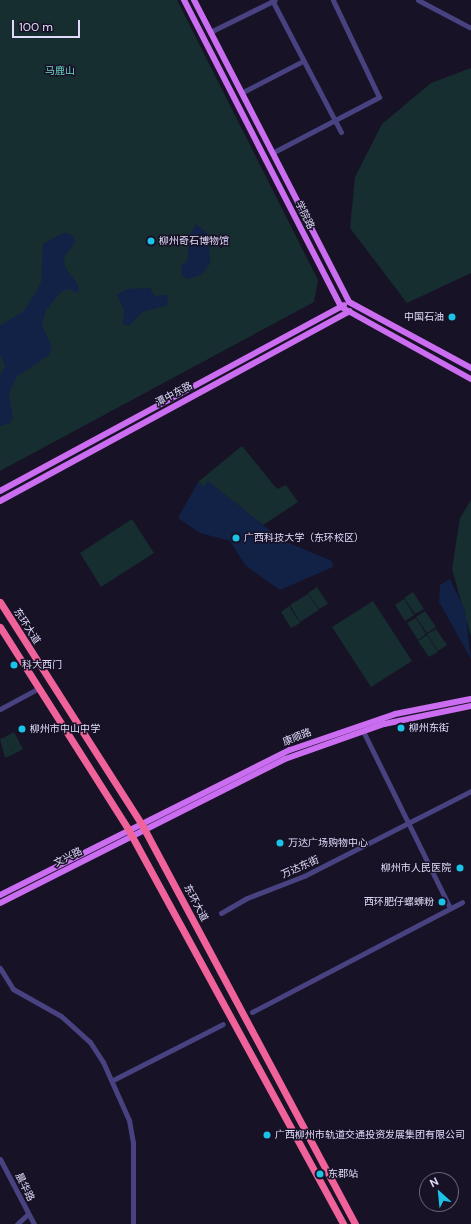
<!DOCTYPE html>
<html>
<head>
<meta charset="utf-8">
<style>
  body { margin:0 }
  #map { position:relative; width:471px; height:1224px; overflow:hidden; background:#171226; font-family:"DM Sans","Noto Sans SC",sans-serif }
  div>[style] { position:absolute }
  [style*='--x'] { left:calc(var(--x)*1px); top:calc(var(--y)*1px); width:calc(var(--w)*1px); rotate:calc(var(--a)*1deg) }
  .green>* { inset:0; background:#162e30 }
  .water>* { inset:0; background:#122146 }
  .minor>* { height:5px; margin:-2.5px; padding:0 2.5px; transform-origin:2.5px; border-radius:2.5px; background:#494280 }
  .major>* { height:6px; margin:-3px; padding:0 3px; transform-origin:3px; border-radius:3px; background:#ca6df0 }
  .highway>* { height:7px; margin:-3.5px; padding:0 3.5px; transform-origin:3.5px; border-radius:3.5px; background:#ef629a }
  .dots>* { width:11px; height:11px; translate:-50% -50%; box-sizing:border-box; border:2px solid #171226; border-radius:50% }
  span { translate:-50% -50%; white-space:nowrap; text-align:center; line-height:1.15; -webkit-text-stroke:3px #171226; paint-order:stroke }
  .park-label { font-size:10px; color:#6dd5c4 }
  .street-label { font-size:10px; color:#e1dbfb }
  .poi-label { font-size:10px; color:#e1dbfb }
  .left { translate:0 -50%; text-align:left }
  .right { translate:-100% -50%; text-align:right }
  .north { position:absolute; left:419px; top:1172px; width:40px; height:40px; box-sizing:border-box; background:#171226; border:1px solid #68627b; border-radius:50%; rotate:333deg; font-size:11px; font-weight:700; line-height:16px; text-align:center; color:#e1dbfb }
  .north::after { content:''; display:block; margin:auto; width:14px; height:18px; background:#1ac3e8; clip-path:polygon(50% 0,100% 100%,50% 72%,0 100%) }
  .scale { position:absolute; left:12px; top:20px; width:68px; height:18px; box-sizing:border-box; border:2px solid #e1dbfb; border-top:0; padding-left:5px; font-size:12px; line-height:14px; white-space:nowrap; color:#e1dbfb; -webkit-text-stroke:3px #171226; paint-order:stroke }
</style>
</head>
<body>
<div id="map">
  <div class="green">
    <i style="clip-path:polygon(0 0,177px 0,318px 280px,314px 302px,0 471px)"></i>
    <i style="clip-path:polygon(471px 68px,471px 273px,407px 303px,350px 228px,355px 177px,382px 124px,431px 83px)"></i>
    <i style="clip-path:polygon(242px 446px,277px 489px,286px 485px,298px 502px,263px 525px,208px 482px,204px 487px,198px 482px)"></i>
    <i style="clip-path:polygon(471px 500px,471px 637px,452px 569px,460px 518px)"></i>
    <i style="clip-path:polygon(132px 519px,154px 553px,101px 587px,80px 553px)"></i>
    <i style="clip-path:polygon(317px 587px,328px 604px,319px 609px,308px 593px)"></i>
    <i style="clip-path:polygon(413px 592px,424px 609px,415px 614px,404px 598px)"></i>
    <i style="clip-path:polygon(308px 594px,319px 610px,300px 622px,290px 605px)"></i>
    <i style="clip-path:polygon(404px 599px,414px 615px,405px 621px,395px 605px)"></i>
    <i style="clip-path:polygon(373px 601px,412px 661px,371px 687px,332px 627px)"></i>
    <i style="clip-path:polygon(289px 606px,300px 623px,291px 628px,281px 612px)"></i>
    <i style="clip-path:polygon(425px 611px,436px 627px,427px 633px,416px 617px)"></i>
    <i style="clip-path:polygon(416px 618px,426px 634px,418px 640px,407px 623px)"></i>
    <i style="clip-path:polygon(436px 629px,447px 645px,438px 651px,427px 634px)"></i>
    <i style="clip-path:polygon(427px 635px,438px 652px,429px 657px,418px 641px)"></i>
    <i style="clip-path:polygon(14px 732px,23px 749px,14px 754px,5px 737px)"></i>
    <i style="clip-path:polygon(5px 737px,14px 754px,5px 758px,0 739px)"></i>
  </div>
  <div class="water">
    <i style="clip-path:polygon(196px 224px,209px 235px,210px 264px,201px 275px,187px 279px,182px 276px,181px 267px,188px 259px,188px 238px)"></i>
    <i style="clip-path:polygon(63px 233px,72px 235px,76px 241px,64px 257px,65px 267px,79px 286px,78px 293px,69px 289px,61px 292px,46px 310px,42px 325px,52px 347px,48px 356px,17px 376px,9px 393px,13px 417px,10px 423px,0 426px,0 376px,5px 366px,0 353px,0 326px,25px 310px,41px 283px,43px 244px)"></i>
    <i style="clip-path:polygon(150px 288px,155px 296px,167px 295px,168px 305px,143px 312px,129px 326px,123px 324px,124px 310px,117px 295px,127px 289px)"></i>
    <i style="clip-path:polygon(208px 481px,282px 540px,332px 561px,333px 567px,280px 590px,264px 579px,245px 565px,230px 541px,200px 533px,178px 518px,198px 482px,204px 487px)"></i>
    <i style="clip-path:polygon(450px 579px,465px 610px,471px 659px,439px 602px,440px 585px)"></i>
  </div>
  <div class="minor">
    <i style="--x:272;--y:0;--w:149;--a:62.4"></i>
    <i style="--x:418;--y:0;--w:58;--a:27.9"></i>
    <i style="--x:210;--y:32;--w:72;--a:-26.2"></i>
    <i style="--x:241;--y:93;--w:70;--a:-27.3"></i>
    <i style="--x:272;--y:153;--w:121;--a:-27.6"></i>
    <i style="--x:379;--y:97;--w:107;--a:-115.4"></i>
    <i style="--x:0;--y:709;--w:44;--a:-28.3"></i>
    <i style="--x:363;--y:731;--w:197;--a:63.8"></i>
    <i style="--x:221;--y:913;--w:30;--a:-30"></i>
    <i style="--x:247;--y:898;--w:61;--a:-21.1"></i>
    <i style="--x:304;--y:876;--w:187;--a:-27"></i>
    <i style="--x:0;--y:968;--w:25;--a:58"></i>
    <i style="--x:13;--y:989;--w:55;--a:29.4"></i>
    <i style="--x:61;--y:1016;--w:39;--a:42"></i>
    <i style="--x:90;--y:1042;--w:24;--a:57"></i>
    <i style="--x:103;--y:1062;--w:64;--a:65.9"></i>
    <i style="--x:129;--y:1120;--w:22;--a:80"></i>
    <i style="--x:133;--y:1142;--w:82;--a:90"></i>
    <i style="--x:252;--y:1012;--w:237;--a:-27.6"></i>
    <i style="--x:113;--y:1080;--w:123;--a:-27"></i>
    <i style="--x:0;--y:1159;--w:73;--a:62.4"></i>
    <i style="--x:17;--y:1224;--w:15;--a:-42"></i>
  </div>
  <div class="major">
    <i style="--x:184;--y:0;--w:345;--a:62.9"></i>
    <i style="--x:341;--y:307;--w:149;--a:29"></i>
    <i style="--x:194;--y:0;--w:339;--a:62.8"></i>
    <i style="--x:349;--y:302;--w:139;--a:28.4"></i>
    <i style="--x:0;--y:491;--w:391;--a:-28.4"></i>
    <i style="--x:0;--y:501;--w:398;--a:-28.5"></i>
    <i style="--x:0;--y:895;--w:324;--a:-26.6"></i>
    <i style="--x:290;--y:750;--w:111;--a:-18.9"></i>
    <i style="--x:395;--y:714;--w:77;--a:-11.2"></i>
    <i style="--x:0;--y:903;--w:319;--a:-26.8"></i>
    <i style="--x:285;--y:759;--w:105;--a:-19.5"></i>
    <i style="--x:384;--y:724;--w:89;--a:-11.7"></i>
  </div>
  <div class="highway">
    <i style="--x:0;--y:602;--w:262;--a:57.5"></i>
    <i style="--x:141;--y:823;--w:455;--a:61.9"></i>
    <i style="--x:0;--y:627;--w:239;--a:57.6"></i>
    <i style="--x:128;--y:829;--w:450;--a:61.4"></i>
  </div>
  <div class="dots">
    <i style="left:151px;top:241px;background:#1ac3e8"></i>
    <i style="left:452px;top:317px;background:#1ac3e8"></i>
    <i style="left:236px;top:538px;background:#1ac3e8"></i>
    <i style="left:14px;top:665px;background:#1ac3e8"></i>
    <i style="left:401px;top:728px;background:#1ac3e8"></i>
    <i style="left:22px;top:729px;background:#1ac3e8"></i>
    <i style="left:280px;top:843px;background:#1ac3e8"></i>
    <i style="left:460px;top:868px;background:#1ac3e8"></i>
    <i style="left:442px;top:902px;background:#1ac3e8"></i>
    <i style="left:267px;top:1135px;background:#1ac3e8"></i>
    <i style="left:320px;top:1174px;background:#1ac3e8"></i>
  </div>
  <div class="park-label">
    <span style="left:60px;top:71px">马鹿山</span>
  </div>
  <div class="street-label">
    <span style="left:305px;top:215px;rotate:63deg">学院路</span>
    <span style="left:174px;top:394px;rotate:-28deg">潭中东路</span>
    <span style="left:27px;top:626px;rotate:57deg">东环大道</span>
    <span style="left:297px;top:737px;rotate:-21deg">康顺路</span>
    <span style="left:68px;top:857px;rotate:-27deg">文兴路</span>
    <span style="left:300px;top:867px;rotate:-24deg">万达东街</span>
    <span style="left:196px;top:903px;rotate:62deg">东环大道</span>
    <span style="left:25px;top:1187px;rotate:63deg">晨华路</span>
  </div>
  <div class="poi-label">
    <span class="left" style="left:159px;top:241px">柳州奇石博物馆</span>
    <span class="right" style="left:444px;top:317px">中国石油</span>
    <span class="left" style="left:244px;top:538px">广西科技大学（东环校区）</span>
    <span class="left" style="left:22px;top:665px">科大西门</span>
    <span class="left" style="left:409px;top:728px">柳州东街</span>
    <span class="left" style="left:30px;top:729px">柳州市中山中学</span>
    <span class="left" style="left:288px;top:843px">万达广场购物中心</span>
    <span class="right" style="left:451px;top:868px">柳州市人民医院</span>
    <span class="right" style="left:434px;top:902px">西环肥仔螺蛳粉</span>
    <span class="left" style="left:275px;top:1135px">广西柳州市轨道交通投资发展集团有限公司</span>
    <span class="left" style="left:328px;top:1174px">东郡站</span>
  </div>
  <div class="north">N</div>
  <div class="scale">100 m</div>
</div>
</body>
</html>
